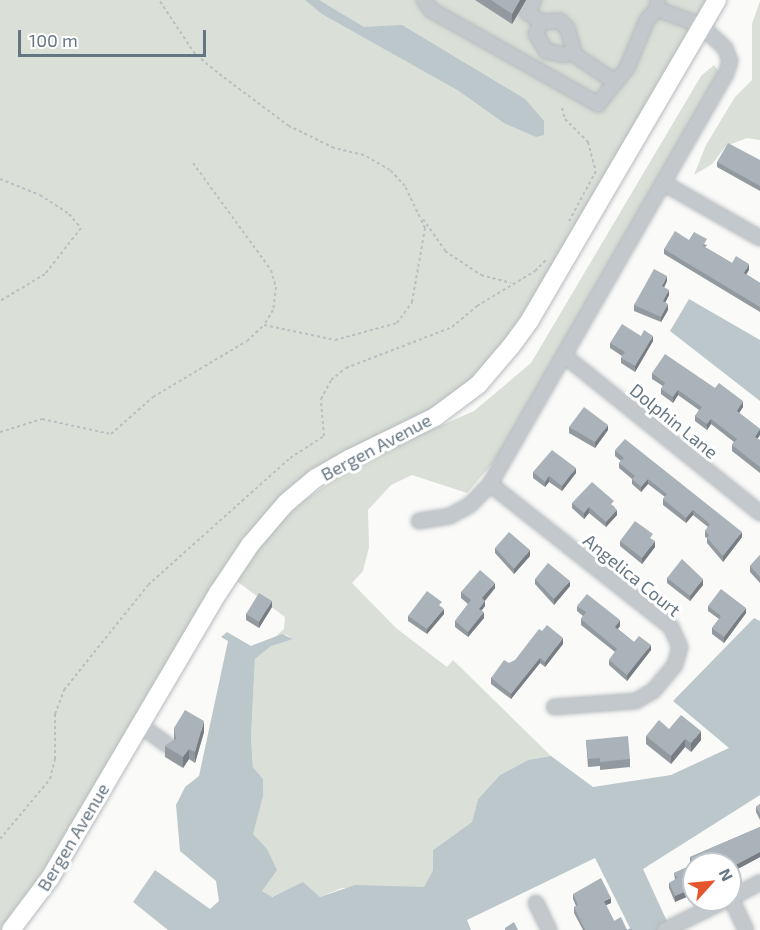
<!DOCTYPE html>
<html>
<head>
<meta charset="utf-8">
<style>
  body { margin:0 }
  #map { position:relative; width:760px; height:930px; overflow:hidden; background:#fafaf8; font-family:"Exo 2",sans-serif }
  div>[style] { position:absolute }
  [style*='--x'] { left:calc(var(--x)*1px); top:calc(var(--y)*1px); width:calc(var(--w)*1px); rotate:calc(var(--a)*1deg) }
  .green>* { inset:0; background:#dadfd7 }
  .water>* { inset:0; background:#bbc7cb }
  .path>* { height:2px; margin-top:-1px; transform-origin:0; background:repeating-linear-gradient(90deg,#bbbfc2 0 3px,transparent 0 6px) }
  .roads { filter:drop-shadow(0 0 2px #b5babe) drop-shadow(0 0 2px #b5babe) }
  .minor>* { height:14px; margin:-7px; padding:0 7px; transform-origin:7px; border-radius:7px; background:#c3c8cc }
  .major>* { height:18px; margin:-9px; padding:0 9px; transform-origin:9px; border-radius:9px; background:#fff }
  .wall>* { inset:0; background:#929a9f }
  .shaded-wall>* { inset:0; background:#777d82 }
  .building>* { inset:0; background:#aab3b9 }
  span { translate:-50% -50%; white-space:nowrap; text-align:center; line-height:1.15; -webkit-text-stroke:6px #fff; paint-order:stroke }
  .street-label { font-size:18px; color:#657683 }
  .north { position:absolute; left:682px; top:852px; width:60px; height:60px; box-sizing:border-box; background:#fff; border:2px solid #c1c8cd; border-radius:50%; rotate:63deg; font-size:16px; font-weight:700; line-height:24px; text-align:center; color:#657683 }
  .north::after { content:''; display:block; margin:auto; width:21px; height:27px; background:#e4572e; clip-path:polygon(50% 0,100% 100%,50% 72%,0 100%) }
  .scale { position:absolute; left:18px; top:30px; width:188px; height:27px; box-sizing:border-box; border:3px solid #657683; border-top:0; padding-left:8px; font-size:18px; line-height:21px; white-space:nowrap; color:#657683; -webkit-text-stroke:4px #fff; paint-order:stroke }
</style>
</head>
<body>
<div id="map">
  <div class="green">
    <i style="clip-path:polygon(0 0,717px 0,530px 320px,478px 385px,316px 478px,273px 528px,306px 499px,363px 460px,474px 411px,531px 363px,701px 76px,714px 65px,720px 73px,498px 457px,467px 493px,412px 475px,391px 485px,368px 510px,369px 547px,363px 571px,352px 583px,396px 628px,447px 667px,453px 660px,551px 756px,528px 760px,500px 775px,478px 799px,472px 822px,433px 850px,433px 870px,424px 887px,342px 888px,320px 897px,303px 883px,271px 897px,262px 891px,267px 849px,252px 834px,263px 796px,263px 779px,253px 767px,251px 738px,255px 659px,271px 645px,292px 639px,287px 635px,276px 636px,284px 629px,285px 617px,230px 576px,11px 930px,0 930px)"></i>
    <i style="clip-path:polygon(760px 1px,760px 140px,747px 138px,726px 146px,712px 164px,694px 175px,706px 145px,735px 97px,752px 80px,752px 24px)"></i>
  </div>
  <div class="water">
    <i style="clip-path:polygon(305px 0,319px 0,364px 27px,402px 25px,525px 99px,544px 121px,544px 135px,536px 137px,504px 123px,459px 91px,322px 14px)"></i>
    <i style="clip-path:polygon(689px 299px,760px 340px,760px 401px,670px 331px)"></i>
    <i style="clip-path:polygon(754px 618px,760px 621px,760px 795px,643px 869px,671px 930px,631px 930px,595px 858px,467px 920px,471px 930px,168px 930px,133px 902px,155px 870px,210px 909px,219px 901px,216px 881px,180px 851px,176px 805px,185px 787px,199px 776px,228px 641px,221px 637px,227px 632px,251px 646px,282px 634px,293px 639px,271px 646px,255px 659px,251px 738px,253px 767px,263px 779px,263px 796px,253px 834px,267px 849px,277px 870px,262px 891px,272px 897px,303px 882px,320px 897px,355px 885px,424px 887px,433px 870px,433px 850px,472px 822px,478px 799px,500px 775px,528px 760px,551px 756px,593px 787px,671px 775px,729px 748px,673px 701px)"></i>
  </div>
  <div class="path">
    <i style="--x:562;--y:108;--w:11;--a:75"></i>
    <i style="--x:565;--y:119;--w:33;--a:45"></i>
    <i style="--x:588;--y:142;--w:30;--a:75"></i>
    <i style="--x:596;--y:171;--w:59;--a:118.3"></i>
    <i style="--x:193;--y:163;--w:132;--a:53.9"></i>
    <i style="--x:271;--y:270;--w:18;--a:74"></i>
    <i style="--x:276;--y:287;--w:23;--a:97"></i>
    <i style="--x:273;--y:310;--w:17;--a:121"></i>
    <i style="--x:0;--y:179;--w:43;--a:21.8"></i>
    <i style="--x:40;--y:195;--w:35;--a:33"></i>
    <i style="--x:69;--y:214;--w:18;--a:49"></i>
    <i style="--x:81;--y:228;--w:58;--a:128"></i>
    <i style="--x:45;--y:274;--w:52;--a:149"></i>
    <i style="--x:423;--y:219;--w:39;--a:55"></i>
    <i style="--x:445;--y:251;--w:43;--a:33.7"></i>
    <i style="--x:481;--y:275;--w:31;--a:15"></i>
    <i style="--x:0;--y:432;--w:44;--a:-17.2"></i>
    <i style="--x:42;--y:419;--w:71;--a:12.3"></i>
    <i style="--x:111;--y:434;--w:56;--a:-41.4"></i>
    <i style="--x:153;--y:397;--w:109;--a:-30.8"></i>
    <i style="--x:247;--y:341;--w:23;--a:-43"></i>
    <i style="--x:264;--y:325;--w:73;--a:11.9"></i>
    <i style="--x:335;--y:340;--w:64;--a:-15.3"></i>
    <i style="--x:397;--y:323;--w:26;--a:-54"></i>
    <i style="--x:412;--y:302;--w:75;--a:-80"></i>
    <i style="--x:425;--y:228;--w:47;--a:-115.5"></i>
    <i style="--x:405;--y:186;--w:22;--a:-133"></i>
    <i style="--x:390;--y:170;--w:30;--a:-150"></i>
    <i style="--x:364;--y:155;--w:31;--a:-167"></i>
    <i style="--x:334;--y:148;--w:50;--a:-153.9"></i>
    <i style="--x:289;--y:126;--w:84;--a:-143.3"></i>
    <i style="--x:222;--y:76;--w:35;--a:-141"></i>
    <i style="--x:195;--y:54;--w:65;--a:-123.7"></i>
    <i style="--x:0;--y:839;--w:78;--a:-50.2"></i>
    <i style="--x:50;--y:779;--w:21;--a:-76"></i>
    <i style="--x:55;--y:759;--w:45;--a:-90"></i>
    <i style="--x:55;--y:714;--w:26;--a:-69"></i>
    <i style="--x:64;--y:690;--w:134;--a:-51.3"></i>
    <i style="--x:148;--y:585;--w:191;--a:-41.8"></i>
    <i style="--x:290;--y:458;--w:40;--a:-32.9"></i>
    <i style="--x:324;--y:436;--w:37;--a:-95"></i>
    <i style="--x:321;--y:399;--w:21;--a:-62"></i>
    <i style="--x:331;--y:380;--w:19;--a:-39"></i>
    <i style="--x:346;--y:368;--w:114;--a:-21.1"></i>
    <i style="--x:452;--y:327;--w:33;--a:-40"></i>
    <i style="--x:477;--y:306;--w:68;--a:-31.1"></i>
    <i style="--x:535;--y:271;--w:17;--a:-45"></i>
  </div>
  <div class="roads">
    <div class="minor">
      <i style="--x:424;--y:0;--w:12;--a:55"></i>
      <i style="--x:431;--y:10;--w:192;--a:29.4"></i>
      <i style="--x:598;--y:104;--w:46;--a:-51.1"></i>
      <i style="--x:627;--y:68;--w:52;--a:-67.4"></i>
      <i style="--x:647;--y:20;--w:15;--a:-48"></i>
      <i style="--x:534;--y:0;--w:14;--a:120"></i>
      <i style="--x:527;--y:12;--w:17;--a:36"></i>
      <i style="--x:572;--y:51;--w:8;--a:150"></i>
      <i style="--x:565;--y:55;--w:19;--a:-168"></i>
      <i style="--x:546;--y:51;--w:20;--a:-120"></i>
      <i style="--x:536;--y:34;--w:13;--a:-67"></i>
      <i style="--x:541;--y:22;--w:19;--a:-3"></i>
      <i style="--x:560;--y:21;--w:10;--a:45"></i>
      <i style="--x:567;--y:28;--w:28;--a:73"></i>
      <i style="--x:575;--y:55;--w:48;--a:34"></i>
      <i style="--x:665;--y:184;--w:109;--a:29.6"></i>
      <i style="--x:566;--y:357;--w:249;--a:38.8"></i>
      <i style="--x:490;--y:484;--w:231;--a:38.3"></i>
      <i style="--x:671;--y:627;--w:22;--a:66"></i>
      <i style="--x:680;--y:647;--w:19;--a:106"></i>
      <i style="--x:675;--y:665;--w:34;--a:130"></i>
      <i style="--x:653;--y:691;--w:20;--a:150"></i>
      <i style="--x:636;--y:701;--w:82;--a:175.8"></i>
      <i style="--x:419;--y:521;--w:31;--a:-9"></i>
      <i style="--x:450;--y:516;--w:23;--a:-29"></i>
      <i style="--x:470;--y:505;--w:29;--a:-46"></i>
      <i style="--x:490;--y:484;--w:473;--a:-60.1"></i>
      <i style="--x:726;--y:74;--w:14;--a:-73"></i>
      <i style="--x:730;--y:61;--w:14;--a:-111"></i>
      <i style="--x:725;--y:48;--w:34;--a:-137"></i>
      <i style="--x:700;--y:25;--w:46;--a:-159.6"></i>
      <i style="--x:657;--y:9;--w:9;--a:-84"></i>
      <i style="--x:140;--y:725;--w:34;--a:36"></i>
      <i style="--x:730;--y:898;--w:34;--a:-27"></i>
      <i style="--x:731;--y:898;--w:35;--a:65"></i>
      <i style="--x:536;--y:903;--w:30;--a:64"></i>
      <i style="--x:665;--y:930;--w:68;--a:-26.2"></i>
    </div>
    <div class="major">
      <i style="--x:11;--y:930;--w:65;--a:-53.1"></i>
      <i style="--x:50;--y:878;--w:331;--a:-59.5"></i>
      <i style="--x:218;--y:593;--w:58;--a:-56.3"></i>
      <i style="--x:250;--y:545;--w:55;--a:-49.4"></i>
      <i style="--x:286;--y:503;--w:39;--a:-40"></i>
      <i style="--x:316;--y:478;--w:38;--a:-30"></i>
      <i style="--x:349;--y:459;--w:96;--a:-26"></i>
      <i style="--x:435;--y:417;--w:54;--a:-36.7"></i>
      <i style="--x:478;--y:385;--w:52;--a:-49.6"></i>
      <i style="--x:512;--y:345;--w:31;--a:-54"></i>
      <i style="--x:530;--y:320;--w:371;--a:-59.7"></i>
    </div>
  </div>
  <div class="wall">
    <i style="clip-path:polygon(475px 0,526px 0,512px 24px)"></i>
    <i style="clip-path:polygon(760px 160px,760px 191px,717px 167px,717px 162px)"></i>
    <i style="clip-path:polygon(689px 240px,707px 245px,705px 247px,732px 263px,749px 270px,746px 274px,760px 283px,760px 312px,664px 254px,664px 249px)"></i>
    <i style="clip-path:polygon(667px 281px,664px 287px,669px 295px,665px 303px,668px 310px,661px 322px,634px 311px,634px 305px)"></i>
    <i style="clip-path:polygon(641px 336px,653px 341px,635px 372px,621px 363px,621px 358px,622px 356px,610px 348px,610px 343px)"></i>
    <i style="clip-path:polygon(652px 373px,715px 388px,743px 407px,739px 413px,760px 429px,760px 435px,757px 439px,760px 440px,760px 473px,732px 451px,732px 445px,734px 442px,711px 424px,707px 430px,695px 421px,695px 416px,699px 410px,678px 395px,673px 403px,661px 394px,661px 389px,663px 386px,652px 379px)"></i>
    <i style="clip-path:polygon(569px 427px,608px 430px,595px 448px,569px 433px)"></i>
    <i style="clip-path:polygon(615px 450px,742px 537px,723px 562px,707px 543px,707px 538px,705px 537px,705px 531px,708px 527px,693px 515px,686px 523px,663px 505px,663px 499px,665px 497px,648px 484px,641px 492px,632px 484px,632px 479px,619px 468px,619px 463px,621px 461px,615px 456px)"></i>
    <i style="clip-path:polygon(533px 472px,576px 473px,562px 491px,549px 482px,545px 487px,533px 478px)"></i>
    <i style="clip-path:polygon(572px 503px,614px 506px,617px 515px,606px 527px,589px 513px,584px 519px,572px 508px)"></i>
    <i style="clip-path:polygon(620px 541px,655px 547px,642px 564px,620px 546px)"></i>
    <i style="clip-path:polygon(495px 548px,530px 556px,514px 574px,495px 553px)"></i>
    <i style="clip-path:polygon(760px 555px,760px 583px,750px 572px,750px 566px)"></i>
    <i style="clip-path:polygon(667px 578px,703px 585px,690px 601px,667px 583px)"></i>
    <i style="clip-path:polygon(535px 579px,570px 586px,554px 605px,535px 584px)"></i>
    <i style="clip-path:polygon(495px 588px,485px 601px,485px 606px,481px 611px,484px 618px,468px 637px,455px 627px,455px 621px,468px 604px,461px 598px,461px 592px)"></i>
    <i style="clip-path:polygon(577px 606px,620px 626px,618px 629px,634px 642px,651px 650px,627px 681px,609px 665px,609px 660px,615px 652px,581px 625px,581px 619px,583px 616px,577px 611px)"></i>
    <i style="clip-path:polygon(708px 606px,746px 613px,724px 643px,712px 634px,712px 628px,719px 619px,708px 611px)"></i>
    <i style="clip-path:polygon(272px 607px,259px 628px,246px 620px,246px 614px)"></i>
    <i style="clip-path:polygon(442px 607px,444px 614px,427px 634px,408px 621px,408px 616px)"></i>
    <i style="clip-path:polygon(563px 644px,545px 667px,540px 663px,511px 699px,491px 684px,491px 678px,509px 663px)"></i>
    <i style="clip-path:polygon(174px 728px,204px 732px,195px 763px,189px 759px,183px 768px,165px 757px,165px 746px,174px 740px)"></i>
    <i style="clip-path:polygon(669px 729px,701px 740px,691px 752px,685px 747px,671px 764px,646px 744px,646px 736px)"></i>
    <i style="clip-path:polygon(586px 740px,630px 759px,630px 767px,600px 770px,600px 766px,588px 767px)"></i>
    <i style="clip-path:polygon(760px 804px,760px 820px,756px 812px,756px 807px)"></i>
    <i style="clip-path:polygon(760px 827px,760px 857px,732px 872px,732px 878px,730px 878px,730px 864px,675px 902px,669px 888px,669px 883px,675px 880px,674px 873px,692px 865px,690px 862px,690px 857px)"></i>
    <i style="clip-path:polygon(573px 894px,611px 903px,606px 905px,614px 921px,627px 930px,632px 930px,583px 930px,574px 913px,574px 907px,576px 906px,573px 899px)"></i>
  </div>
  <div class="shaded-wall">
    <i style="clip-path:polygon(520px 0,526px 0,512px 24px,512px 14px)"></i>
    <i style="clip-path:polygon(749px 264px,749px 270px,744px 278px,744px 273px)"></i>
    <i style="clip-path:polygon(667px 276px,667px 281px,662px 292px,662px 286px)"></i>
    <i style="clip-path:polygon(669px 290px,669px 295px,663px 307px,663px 301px)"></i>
    <i style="clip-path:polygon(668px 304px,668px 310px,661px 322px,661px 317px)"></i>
    <i style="clip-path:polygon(653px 336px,653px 341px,635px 372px,635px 366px)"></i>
    <i style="clip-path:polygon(678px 390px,678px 395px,673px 403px,673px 397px)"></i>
    <i style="clip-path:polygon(743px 401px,743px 407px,737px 416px,737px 411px)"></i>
    <i style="clip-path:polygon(711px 419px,711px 424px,707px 430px,707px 424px)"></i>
    <i style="clip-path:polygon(608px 425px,608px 430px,595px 448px,595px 442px)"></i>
    <i style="clip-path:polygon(760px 430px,760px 435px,755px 442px,755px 437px)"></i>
    <i style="clip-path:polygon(576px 468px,576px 473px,562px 491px,562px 486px)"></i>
    <i style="clip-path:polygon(549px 476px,549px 482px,545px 487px,545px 482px)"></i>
    <i style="clip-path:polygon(648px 479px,648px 484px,641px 492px,641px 487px)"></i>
    <i style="clip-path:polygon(589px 507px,589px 513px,584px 519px,584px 513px)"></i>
    <i style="clip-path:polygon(617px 510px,617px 515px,606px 527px,606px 522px)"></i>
    <i style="clip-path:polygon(693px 510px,693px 515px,686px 523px,686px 518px)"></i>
    <i style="clip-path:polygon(742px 532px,742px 537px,723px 562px,723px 556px)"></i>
    <i style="clip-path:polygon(655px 541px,655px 547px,642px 564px,642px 558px)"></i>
    <i style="clip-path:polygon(530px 550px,530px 556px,514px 574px,514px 569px)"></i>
    <i style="clip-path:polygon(703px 579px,703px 585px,690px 601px,690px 596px)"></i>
    <i style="clip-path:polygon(570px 581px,570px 586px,554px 605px,554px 599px)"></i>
    <i style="clip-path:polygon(495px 583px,495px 588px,482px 604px,482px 598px)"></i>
    <i style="clip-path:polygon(272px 601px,272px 607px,259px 628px,259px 622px)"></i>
    <i style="clip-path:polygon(485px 601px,485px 606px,479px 614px,479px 609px)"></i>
    <i style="clip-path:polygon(746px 608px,746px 613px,724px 643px,724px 637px)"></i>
    <i style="clip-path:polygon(444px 609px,444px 614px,427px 634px,427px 629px)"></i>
    <i style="clip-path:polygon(484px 612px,484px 618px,468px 637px,468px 632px)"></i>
    <i style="clip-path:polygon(620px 620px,620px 626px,615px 632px,615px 627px)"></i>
    <i style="clip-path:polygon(563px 638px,563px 644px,545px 667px,545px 662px)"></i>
    <i style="clip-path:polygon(651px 645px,651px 650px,627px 681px,627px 675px)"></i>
    <i style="clip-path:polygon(540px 658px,540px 663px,511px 699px,511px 694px)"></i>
    <i style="clip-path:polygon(204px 721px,204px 732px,195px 763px,195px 752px)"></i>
    <i style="clip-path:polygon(701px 731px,701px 740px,691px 752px,691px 743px)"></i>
    <i style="clip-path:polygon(685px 739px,685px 747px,671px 764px,671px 756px)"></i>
    <i style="clip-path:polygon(189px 749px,189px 759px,183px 768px,183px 757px)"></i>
    <i style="clip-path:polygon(760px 852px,760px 857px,732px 872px,732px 878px,730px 878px,730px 868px)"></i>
    <i style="clip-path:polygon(694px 888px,694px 894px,675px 902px,675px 896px)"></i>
    <i style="clip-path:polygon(611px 898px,611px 903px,604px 906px,604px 901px)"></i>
  </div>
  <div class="building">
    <i style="clip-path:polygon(491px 0,520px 0,512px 14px)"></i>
    <i style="clip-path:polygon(728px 143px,760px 160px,760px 186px,717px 162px)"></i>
    <i style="clip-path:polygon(675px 231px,689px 240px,694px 232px,707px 239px,703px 246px,732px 263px,736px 256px,749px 264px,744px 273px,760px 283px,760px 307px,664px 249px)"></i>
    <i style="clip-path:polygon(654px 269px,667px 276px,662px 286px,669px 290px,663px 301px,668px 304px,661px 317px,634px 305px)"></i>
    <i style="clip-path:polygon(622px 324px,641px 336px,644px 330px,653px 336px,635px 366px,621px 358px,625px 352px,610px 343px)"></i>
    <i style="clip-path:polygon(665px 354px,715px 388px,719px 383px,743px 401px,737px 411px,760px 429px,755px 437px,760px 440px,760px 467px,732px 445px,737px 439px,711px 419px,707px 424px,695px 416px,702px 407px,678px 390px,673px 397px,661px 389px,665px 383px,652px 373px)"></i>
    <i style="clip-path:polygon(584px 407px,608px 425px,595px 442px,569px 427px)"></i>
    <i style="clip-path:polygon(625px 439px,742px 532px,723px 556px,707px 538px,709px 535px,705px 531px,710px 524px,693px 510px,686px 518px,663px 499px,667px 494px,648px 479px,641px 487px,632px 479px,635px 476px,619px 463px,624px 458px,615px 450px)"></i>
    <i style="clip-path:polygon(552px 450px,576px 468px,562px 486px,549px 476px,545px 482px,533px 472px)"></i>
    <i style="clip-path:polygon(592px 482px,614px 501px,611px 504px,617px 510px,606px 522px,589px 507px,584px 513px,572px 503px)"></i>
    <i style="clip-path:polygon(635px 521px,653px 534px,650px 538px,655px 541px,642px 558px,620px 541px)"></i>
    <i style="clip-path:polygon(509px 532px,530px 550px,514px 569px,495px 548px)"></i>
    <i style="clip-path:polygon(760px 555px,760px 577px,750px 566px)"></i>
    <i style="clip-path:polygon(682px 559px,703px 579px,690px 596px,667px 578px)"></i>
    <i style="clip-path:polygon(548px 563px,570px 581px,554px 599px,535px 579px)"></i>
    <i style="clip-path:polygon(480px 570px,495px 583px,482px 598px,485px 601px,479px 609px,484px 612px,468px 632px,455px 621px,471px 600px,461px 592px)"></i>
    <i style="clip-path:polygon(721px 589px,746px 608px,724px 637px,712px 628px,721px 616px,708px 606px)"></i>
    <i style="clip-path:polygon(427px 591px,442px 602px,439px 605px,444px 609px,427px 629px,408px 616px)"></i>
    <i style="clip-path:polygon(259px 593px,272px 601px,259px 622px,246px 614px)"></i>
    <i style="clip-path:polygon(587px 594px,620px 620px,615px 627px,634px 642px,639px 636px,651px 645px,627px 675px,609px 660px,617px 649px,581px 619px,586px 612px,577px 606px)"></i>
    <i style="clip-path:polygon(547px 625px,563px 638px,545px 662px,540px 658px,511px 694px,491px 678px,504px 660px,509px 663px,515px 660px,539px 629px,542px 631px)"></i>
    <i style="clip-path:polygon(185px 710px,204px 721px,195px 752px,189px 749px,183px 757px,165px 746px,176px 739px,174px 728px)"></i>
    <i style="clip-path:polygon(681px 715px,701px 731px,691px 743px,685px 739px,671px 756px,646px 736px,659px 720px,669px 729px)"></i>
    <i style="clip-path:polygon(628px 736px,630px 759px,600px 762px,600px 758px,588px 759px,586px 740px)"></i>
    <i style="clip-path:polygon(760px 804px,760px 814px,756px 807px)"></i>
    <i style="clip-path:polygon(760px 827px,760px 852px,730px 868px,730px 864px,694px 864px,694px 888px,675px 896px,669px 883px,677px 878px,674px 873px,694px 864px,690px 857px)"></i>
    <i style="clip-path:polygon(601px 878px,611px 898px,604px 901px,614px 921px,621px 917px,627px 930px,631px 928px,632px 930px,585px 930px,574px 907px,578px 905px,573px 894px)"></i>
    <i style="clip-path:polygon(514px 922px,518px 930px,505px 930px,505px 928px)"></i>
  </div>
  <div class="street-label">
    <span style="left:674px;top:421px;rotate:39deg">Dolphin Lane</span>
    <span style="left:376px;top:447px;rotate:-28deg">Bergen Avenue</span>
    <span style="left:632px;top:575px;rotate:39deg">Angelica Court</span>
    <span style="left:73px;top:837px;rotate:-59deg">Bergen Avenue</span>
  </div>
  <div class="north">N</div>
  <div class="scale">100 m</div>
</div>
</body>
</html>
